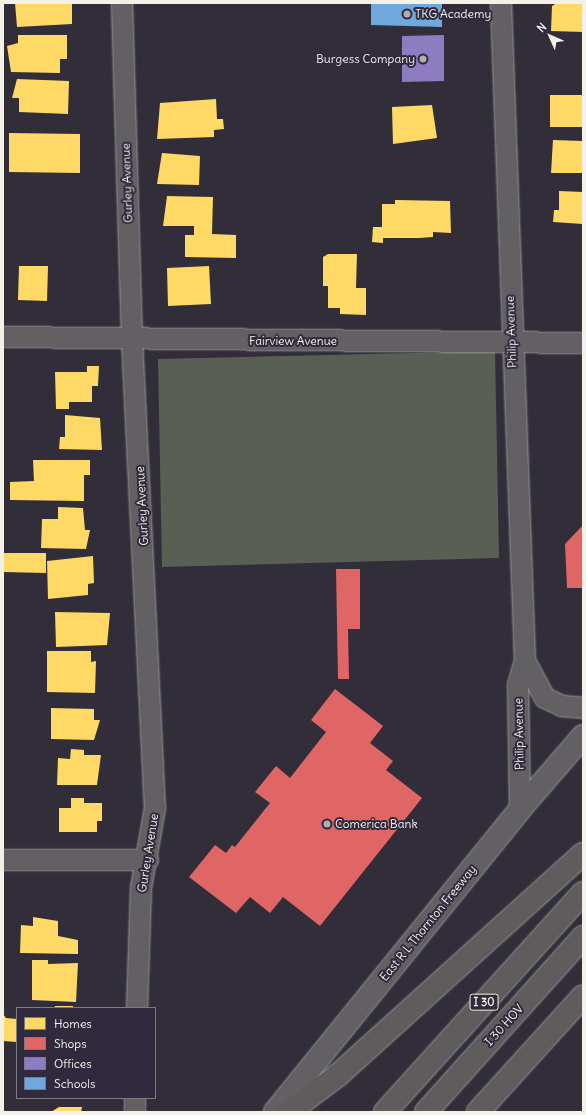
<!DOCTYPE html>
<html>
<head>
<meta charset="utf-8">
<style>
  body { margin:0 }
  #map { position:relative; width:586px; height:1115px; overflow:hidden; background:#312e39; font-family:Delius,sans-serif }
  div>[style] { position:absolute }
  [style*='--x'] { left:calc(var(--x)*1px); top:calc(var(--y)*1px); width:calc(var(--w)*1px); rotate:calc(var(--a)*1deg) }
  .green>* { inset:0; background:#5a5f56 }
  .homes>* { inset:0; background:#ffd966 }
  .shops>* { inset:0; background:#e06666 }
  .offices>* { inset:0; background:#8e7cc3 }
  .schools>* { inset:0; background:#6fa8dc }
  .roads { filter:drop-shadow(0 0 1px #9a989b) drop-shadow(0 0 1px #9a989b) }
  .street>* { height:20px; margin:-10px; padding:0 10px; transform-origin:10px; border-radius:10px; background:#626063 }
  .secondary>* { height:22px; margin:-11px; padding:0 11px; transform-origin:11px; border-radius:11px; background:#626063 }
  .highway>* { height:22px; margin:-11px; padding:0 11px; transform-origin:11px; border-radius:11px; background:#5f5c5e }
  .dots>* { width:11px; height:11px; translate:-50% -50%; box-sizing:border-box; border:2px solid #2f2a3d; border-radius:50% }
  span { translate:-50% -50%; white-space:nowrap; text-align:center; line-height:1.15; -webkit-text-stroke:4px #2f2a3d; paint-order:stroke }
  .shield-label span { padding:1px 3px; background:#2f2a3d; border:1px solid; border-radius:3px; -webkit-text-stroke-width:0 }
  .shield-label { font-size:11px; color:#f4f1e8; font-weight:700 }
  .poi-label { font-size:12px; color:#f4f1e8 }
  .left { translate:0 -50%; text-align:left }
  .right { translate:-100% -50%; text-align:right }
  .street-label { font-size:12px; color:#f4f1e8 }
  .frame { position:absolute; inset:0; border:4px solid #f4f1e8; pointer-events:none }
  .legend { position:absolute; left:16px; top:1007px; width:140px; height:92px; box-sizing:border-box; background:#2f2a3d; border:1px solid #7e7a81; margin:0; padding:5px 7px; list-style:none; font-size:12px; color:#f4f1e8 }
  .legend li { display:flex; align-items:center; gap:8px; height:20px }
  .legend b { width:20px; border:1px solid #7e7a81 }
  .north { position:absolute; left:530px; top:16px; width:40px; height:40px; -webkit-text-stroke:3px #2f2a3d; paint-order:stroke; rotate:315deg; font-size:11px; font-weight:700; line-height:16px; text-align:center; color:#f4f1e8 }
  .north::after { content:''; display:block; margin:auto; width:14px; height:18px; background:#f4f1e8; clip-path:polygon(50% 0,100% 100%,50% 72%,0 100%) }
</style>
</head>
<body>
<div id="map">
  <div class="green">
    <i style="clip-path:polygon(495px 351px,499px 558px,162px 567px,158px 359px)"></i>
  </div>
  <div class="homes">
    <i style="clip-path:polygon(15px 3px,72px 3px,72px 24px,17px 27px)"></i>
    <i style="clip-path:polygon(557px 3px,583px 3px,583px 32px,551px 31px,552px 6px)"></i>
    <i style="clip-path:polygon(18px 35px,67px 35px,67px 59px,60px 59px,60px 73px,11px 72px,7px 46px,18px 43px)"></i>
    <i style="clip-path:polygon(17px 79px,69px 81px,68px 114px,19px 112px,19px 98px,12px 98px)"></i>
    <i style="clip-path:polygon(550px 95px,583px 95px,583px 127px,550px 127px)"></i>
    <i style="clip-path:polygon(216px 99px,217px 119px,223px 119px,224px 129px,214px 130px,214px 137px,157px 139px,160px 103px)"></i>
    <i style="clip-path:polygon(432px 105px,437px 138px,393px 144px,392px 107px)"></i>
    <i style="clip-path:polygon(9px 133px,80px 134px,80px 173px,9px 172px)"></i>
    <i style="clip-path:polygon(553px 140px,583px 141px,583px 173px,551px 173px)"></i>
    <i style="clip-path:polygon(162px 153px,200px 156px,199px 185px,157px 184px)"></i>
    <i style="clip-path:polygon(559px 191px,583px 192px,583px 224px,553px 222px,554px 210px,559px 210px)"></i>
    <i style="clip-path:polygon(167px 196px,213px 197px,212px 234px,236px 235px,236px 258px,185px 257px,185px 235px,194px 235px,194px 226px,163px 226px)"></i>
    <i style="clip-path:polygon(395px 200px,450px 201px,451px 233px,433px 232px,433px 237px,419px 238px,383px 238px,383px 243px,372px 242px,373px 227px,382px 227px,382px 204px,395px 204px)"></i>
    <i style="clip-path:polygon(328px 254px,357px 254px,356px 288px,366px 288px,366px 315px,340px 314px,340px 308px,328px 308px,328px 286px,323px 286px,323px 257px)"></i>
    <i style="clip-path:polygon(19px 266px,48px 266px,47px 301px,18px 300px)"></i>
    <i style="clip-path:polygon(209px 266px,211px 304px,168px 306px,167px 268px)"></i>
    <i style="clip-path:polygon(87px 366px,99px 366px,98px 386px,92px 386px,92px 402px,69px 402px,69px 409px,56px 409px,55px 372px,87px 372px)"></i>
    <i style="clip-path:polygon(65px 415px,100px 418px,102px 450px,59px 449px,60px 437px,65px 437px)"></i>
    <i style="clip-path:polygon(33px 460px,90px 460px,90px 475px,84px 475px,84px 501px,10px 500px,10px 482px,34px 481px)"></i>
    <i style="clip-path:polygon(58px 507px,83px 508px,85px 530px,90px 530px,86px 549px,41px 548px,42px 519px,58px 519px)"></i>
    <i style="clip-path:polygon(3px 553px,46px 553px,46px 573px,3px 572px)"></i>
    <i style="clip-path:polygon(93px 556px,94px 583px,88px 584px,88px 595px,48px 599px,47px 561px)"></i>
    <i style="clip-path:polygon(55px 612px,110px 613px,107px 645px,56px 647px)"></i>
    <i style="clip-path:polygon(47px 651px,91px 651px,91px 662px,96px 661px,95px 693px,47px 692px)"></i>
    <i style="clip-path:polygon(51px 708px,94px 709px,94px 720px,100px 720px,94px 740px,51px 739px)"></i>
    <i style="clip-path:polygon(71px 749px,84px 750px,84px 755px,101px 755px,97px 785px,57px 785px,58px 758px,70px 759px)"></i>
    <i style="clip-path:polygon(71px 798px,84px 798px,84px 803px,102px 803px,102px 821px,97px 821px,97px 832px,59px 832px,59px 808px,71px 808px)"></i>
    <i style="clip-path:polygon(33px 917px,58px 921px,58px 936px,78px 940px,78px 954px,20px 953px,21px 925px,33px 926px)"></i>
    <i style="clip-path:polygon(32px 960px,48px 960px,48px 964px,78px 963px,76px 1002px,32px 1000px)"></i>
    <i style="clip-path:polygon(55px 1006px,73px 1006px,73px 1008px,55px 1008px)"></i>
    <i style="clip-path:polygon(3px 1014px,6px 1018px,17px 1019px,17px 1042px,3px 1041px)"></i>
    <i style="clip-path:polygon(59px 1107px,82px 1107px,81px 1112px,51px 1112px)"></i>
  </div>
  <div class="shops">
    <i style="clip-path:polygon(583px 525px,583px 588px,567px 588px,565px 544px)"></i>
    <i style="clip-path:polygon(336px 569px,360px 569px,360px 629px,348px 629px,349px 679px,338px 679px)"></i>
    <i style="clip-path:polygon(335px 689px,383px 726px,370px 743px,393px 761px,386px 770px,422px 798px,320px 926px,283px 897px,270px 913px,250px 897px,236px 913px,189px 877px,215px 845px,226px 853px,232px 845px,235px 847px,270px 803px,255px 792px,276px 766px,290px 778px,326px 732px,311px 720px)"></i>
  </div>
  <div class="offices">
    <i style="clip-path:polygon(444px 35px,444px 81px,402px 82px,402px 36px)"></i>
  </div>
  <div class="schools">
    <i style="clip-path:polygon(371px 3px,442px 3px,442px 27px,371px 25px)"></i>
  </div>
  <div class="roads">
    <div class="street">
      <i style="--x:122;--y:3;--w:336;--a:88.3"></i>
      <i style="--x:132;--y:339;--w:470;--a:87.2"></i>
      <i style="--x:155;--y:808;--w:81;--a:99.9"></i>
      <i style="--x:141;--y:888;--w:120;--a:91.9"></i>
      <i style="--x:501;--y:3;--w:658;--a:87.91"></i>
      <i style="--x:3;--y:337;--w:580;--a:0.59"></i>
      <i style="--x:520;--y:809;--w:124;--a:-90.9"></i>
      <i style="--x:518;--y:685;--w:25;--a:-74"></i>
      <i style="--x:525;--y:661;--w:42;--a:61.6"></i>
      <i style="--x:545;--y:698;--w:19;--a:25"></i>
      <i style="--x:562;--y:706;--w:21;--a:5"></i>
      <i style="--x:3;--y:860;--w:145;--a:0"></i>
      <i style="--x:135;--y:1112;--w:14;--a:-90"></i>
    </div>
    <div class="secondary">
      <i style="--x:275;--y:1112;--w:390;--a:-51"></i>
      <i style="--x:520;--y:809;--w:96;--a:-49.2"></i>
    </div>
    <div class="highway">
      <i style="--x:289;--y:1112;--w:60;--a:-36.9"></i>
      <i style="--x:337;--y:1076;--w:331;--a:-42.1"></i>
      <i style="--x:385;--y:1112;--w:295;--a:-47.9"></i>
      <i style="--x:426;--y:1112;--w:235;--a:-48.1"></i>
      <i style="--x:478;--y:1112;--w:156;--a:-47.8"></i>
    </div>
  </div>
  <div class="dots">
    <i style="left:407px;top:14px;background:#b0adab"></i>
    <i style="left:423px;top:59px;background:#b0adab"></i>
    <i style="left:327px;top:824px;background:#b0adab"></i>
  </div>
  <div class="shield-label">
    <span style="left:484px;top:1002px">I 30</span>
  </div>
  <div class="poi-label">
    <span class="left" style="left:415px;top:14px">TKG Academy</span>
    <span class="right" style="left:415px;top:59px">Burgess Company</span>
    <span class="left" style="left:335px;top:824px">Comerica Bank</span>
  </div>
  <div class="street-label">
    <span style="left:127px;top:183px;rotate:-92deg">Gurley Avenue</span>
    <span style="left:511px;top:332px;rotate:-92deg">Philip Avenue</span>
    <span style="left:293px;top:341px">Fairview Avenue</span>
    <span style="left:142px;top:506px;rotate:-93deg">Gurley Avenue</span>
    <span style="left:519px;top:734px;rotate:-91deg">Philip Avenue</span>
    <span style="left:148px;top:853px;rotate:-81deg">Gurley Avenue</span>
    <span style="left:428px;top:923px;rotate:-51deg">East R L Thornton Freeway</span>
    <span style="left:504px;top:1025px;rotate:-48deg">I 30 HOV</span>
  </div>
  <div class="frame"></div>
  <ul class="legend">
  <li><b style="height:11px;background:#ffd966"></b>Homes</li>
  <li><b style="height:11px;background:#e06666"></b>Shops</li>
  <li><b style="height:11px;background:#8e7cc3"></b>Offices</li>
  <li><b style="height:11px;background:#6fa8dc"></b>Schools</li>
  </ul>
  <div class="north">N</div>
</div>
</body>
</html>
